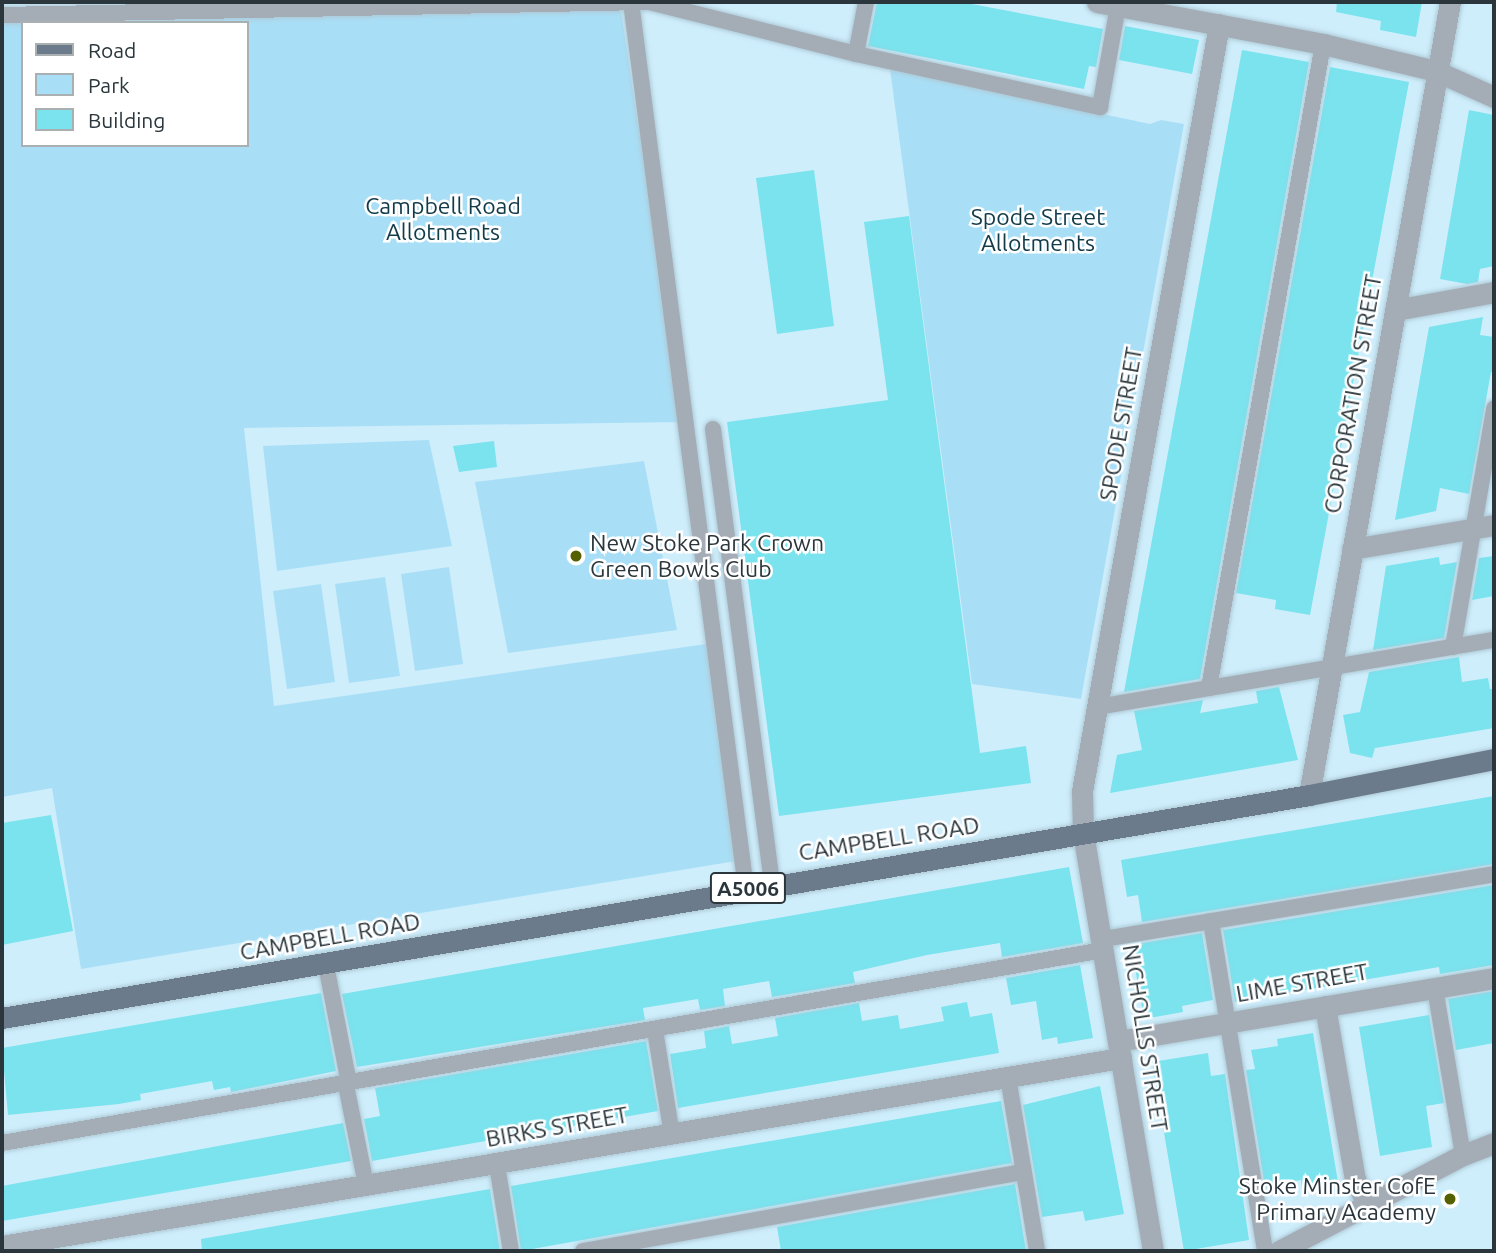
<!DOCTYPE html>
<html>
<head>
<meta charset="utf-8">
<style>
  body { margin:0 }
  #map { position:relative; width:1496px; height:1253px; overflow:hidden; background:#cfeefc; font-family:Ubuntu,sans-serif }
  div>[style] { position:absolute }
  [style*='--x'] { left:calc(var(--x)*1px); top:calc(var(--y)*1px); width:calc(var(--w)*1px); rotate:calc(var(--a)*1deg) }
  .green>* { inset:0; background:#a9dff6 }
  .building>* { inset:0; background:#7ae3ee }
  .roads { filter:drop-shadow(0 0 2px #aec9d6) drop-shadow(0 0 2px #aec9d6) }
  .service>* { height:16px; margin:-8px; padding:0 8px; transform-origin:8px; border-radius:8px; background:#a4adb6 }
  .minor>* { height:21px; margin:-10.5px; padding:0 10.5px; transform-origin:10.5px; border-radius:10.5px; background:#a4adb6 }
  .primary>* { height:21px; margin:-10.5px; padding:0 10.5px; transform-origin:10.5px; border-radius:10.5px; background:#6b7b8c }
  .dots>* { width:19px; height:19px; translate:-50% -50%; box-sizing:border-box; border:4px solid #fff; border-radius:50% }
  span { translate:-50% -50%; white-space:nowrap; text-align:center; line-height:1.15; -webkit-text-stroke:5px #fff; paint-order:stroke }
  .shield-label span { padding:2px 5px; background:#fff; border:2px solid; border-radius:5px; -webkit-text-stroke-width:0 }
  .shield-label { font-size:21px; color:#2a363c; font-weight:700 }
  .park-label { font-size:23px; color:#123b4a }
  .street-label { font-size:23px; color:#2a363c }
  .poi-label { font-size:23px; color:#2a363c }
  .left { translate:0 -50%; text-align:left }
  .right { translate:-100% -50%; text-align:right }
  .frame { position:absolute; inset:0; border:4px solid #2a363c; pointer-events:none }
  .legend { position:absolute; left:21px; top:21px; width:228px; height:126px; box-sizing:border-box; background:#fff; border:2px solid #aaafb1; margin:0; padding:9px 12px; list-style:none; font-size:21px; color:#2a363c }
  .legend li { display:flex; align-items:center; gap:14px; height:35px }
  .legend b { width:35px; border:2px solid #aaafb1 }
</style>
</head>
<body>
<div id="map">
  <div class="green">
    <i style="clip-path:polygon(evenodd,621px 10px,682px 422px,244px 428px,274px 706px,706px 644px,736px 861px,81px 969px,52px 788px,2px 797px,2px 22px,621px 10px,23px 23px,247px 23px,247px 145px,23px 145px,23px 23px)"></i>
    <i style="clip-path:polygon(890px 69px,1150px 124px,1161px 120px,1184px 124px,1081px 699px,972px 684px)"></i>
    <i style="clip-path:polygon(429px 440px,452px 546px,277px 571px,263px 446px)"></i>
    <i style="clip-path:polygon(644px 461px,677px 630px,508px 653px,475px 482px)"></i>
    <i style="clip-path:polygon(449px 567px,463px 664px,415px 671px,401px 574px)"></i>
    <i style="clip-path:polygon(385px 577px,400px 676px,349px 683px,335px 584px)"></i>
    <i style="clip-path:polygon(321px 584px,335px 682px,287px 689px,273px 591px)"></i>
  </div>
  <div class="building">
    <i style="clip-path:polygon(877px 2px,961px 2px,1103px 29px,1096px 67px,1089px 66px,1084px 89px,868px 46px)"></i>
    <i style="clip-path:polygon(1337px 2px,1422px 2px,1416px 37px,1380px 30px,1381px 21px,1336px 12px)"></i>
    <i style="clip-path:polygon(1125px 26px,1199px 40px,1192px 74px,1119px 60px)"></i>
    <i style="clip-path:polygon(1242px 50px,1309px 62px,1200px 679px,1124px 692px)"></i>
    <i style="clip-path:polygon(1330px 67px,1409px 82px,1310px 615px,1275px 609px,1276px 600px,1236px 593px)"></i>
    <i style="clip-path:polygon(1469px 110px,1494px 115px,1494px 266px,1480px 269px,1478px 282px,1467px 284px,1440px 279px)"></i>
    <i style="clip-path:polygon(814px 170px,834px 326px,777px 334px,756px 178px)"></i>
    <i style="clip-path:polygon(909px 216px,980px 753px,1026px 746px,1031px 783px,779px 816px,727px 422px,888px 400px,864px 222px)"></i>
    <i style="clip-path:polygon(1483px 317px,1480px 335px,1494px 337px,1494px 372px,1491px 372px,1469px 494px,1440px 488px,1436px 511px,1395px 520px,1429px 327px)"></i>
    <i style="clip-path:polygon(494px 441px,497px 467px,459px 472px,453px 446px)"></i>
    <i style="clip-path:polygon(1494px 556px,1494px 596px,1472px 600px,1479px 558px)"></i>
    <i style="clip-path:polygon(1439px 557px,1440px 565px,1457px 562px,1444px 638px,1373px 650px,1386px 566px)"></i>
    <i style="clip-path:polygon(1459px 657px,1462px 682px,1488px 678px,1490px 689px,1494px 689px,1494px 728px,1375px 748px,1372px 758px,1350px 753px,1343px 715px,1360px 712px,1369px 672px)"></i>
    <i style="clip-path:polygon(1279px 687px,1298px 760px,1110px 793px,1117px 755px,1142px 750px,1134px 711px,1203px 700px,1200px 713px,1258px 703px,1256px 691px)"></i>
    <i style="clip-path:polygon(1494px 796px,1494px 864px,1142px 922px,1138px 895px,1127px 897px,1121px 860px)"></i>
    <i style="clip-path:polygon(51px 815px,73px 931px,2px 945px,2px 823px)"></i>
    <i style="clip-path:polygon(1069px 867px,1083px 943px,1002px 957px,1000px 943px,927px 955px,853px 972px,855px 983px,772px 997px,769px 981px,723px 989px,725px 1006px,700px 1010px,698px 999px,643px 1008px,645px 1020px,357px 1067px,342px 994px)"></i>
    <i style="clip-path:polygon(1494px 885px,1494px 965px,1440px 974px,1439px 967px,1235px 1002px,1223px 930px)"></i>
    <i style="clip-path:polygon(1202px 933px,1213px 1000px,1182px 1006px,1183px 1012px,1144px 1019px,1131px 945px)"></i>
    <i style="clip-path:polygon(1080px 965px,1093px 1038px,1058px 1044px,1057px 1037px,1042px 1040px,1036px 1001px,1011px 1005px,1006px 978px)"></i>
    <i style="clip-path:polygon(1494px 991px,1494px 1043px,1456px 1050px,1448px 999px)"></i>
    <i style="clip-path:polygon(321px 993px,336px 1071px,231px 1092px,230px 1087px,214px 1090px,212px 1081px,140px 1094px,141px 1100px,119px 1104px,8px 1115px,2px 1048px)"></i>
    <i style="clip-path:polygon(967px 1002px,970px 1017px,992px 1013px,999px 1053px,678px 1108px,670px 1054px,706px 1048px,704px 1031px,729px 1026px,732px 1044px,778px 1036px,775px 1018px,859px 1003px,862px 1021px,898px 1015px,900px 1029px,944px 1021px,941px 1007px)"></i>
    <i style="clip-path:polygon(1429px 1015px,1444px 1103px,1426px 1106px,1432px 1147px,1380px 1156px,1359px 1027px)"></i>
    <i style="clip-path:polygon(1313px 1033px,1338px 1182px,1302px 1188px,1301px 1180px,1265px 1187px,1246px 1070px,1255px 1069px,1251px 1050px,1278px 1046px,1277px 1039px)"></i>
    <i style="clip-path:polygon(646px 1041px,658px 1111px,372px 1161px,364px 1119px,380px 1116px,375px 1088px)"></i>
    <i style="clip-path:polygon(1208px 1053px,1211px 1076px,1225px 1074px,1249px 1240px,1184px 1251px,1152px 1062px)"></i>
    <i style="clip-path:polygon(1100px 1086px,1124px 1214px,1085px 1221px,1083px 1211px,1042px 1217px,1023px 1105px)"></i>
    <i style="clip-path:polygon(1001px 1101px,1012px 1163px,521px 1251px,511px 1186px)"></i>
    <i style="clip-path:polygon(343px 1123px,351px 1161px,2px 1221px,2px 1186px)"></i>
    <i style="clip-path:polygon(1015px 1184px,1026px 1251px,781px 1251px,777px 1227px)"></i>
    <i style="clip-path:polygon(490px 1189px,500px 1251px,202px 1251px,201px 1239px)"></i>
  </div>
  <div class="roads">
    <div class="service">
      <i style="--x:631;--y:2;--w:894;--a:82.61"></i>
      <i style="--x:649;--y:2;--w:213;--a:14.1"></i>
      <i style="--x:856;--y:54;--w:250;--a:12.3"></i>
      <i style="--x:1100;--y:107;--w:103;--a:-79.9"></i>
      <i style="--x:2;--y:15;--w:643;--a:-1.16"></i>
      <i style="--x:856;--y:54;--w:53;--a:-79.1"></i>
      <i style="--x:713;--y:429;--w:460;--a:82.6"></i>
      <i style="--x:1453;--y:647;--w:242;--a:-80.2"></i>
      <i style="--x:1209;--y:688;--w:654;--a:-79.96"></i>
      <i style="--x:1097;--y:707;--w:403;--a:-9.6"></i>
      <i style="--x:1211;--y:921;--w:334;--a:80.7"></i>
      <i style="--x:1103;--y:939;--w:396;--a:-9.4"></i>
      <i style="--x:326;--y:965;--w:120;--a:79"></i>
      <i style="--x:1435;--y:988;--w:169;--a:80.5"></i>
      <i style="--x:655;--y:1030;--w:106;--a:80.8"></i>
      <i style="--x:1008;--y:1077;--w:176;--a:80.5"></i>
      <i style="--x:346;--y:1085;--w:102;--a:78.7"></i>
      <i style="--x:2;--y:1143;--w:1118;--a:-9.94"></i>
      <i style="--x:497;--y:1165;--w:87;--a:80.8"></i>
      <i style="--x:583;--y:1251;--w:447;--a:-10.2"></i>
    </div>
    <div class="minor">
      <i style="--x:1097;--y:2;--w:230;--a:10.5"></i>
      <i style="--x:1323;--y:44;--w:116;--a:13.4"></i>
      <i style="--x:1436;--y:71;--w:64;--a:24.1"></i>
      <i style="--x:1395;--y:310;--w:101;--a:-10.3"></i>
      <i style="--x:1352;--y:549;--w:144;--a:-9.6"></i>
      <i style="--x:1309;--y:795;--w:805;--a:-79.92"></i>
      <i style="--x:1325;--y:1006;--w:176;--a:80.2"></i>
      <i style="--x:1355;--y:1179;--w:28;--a:64"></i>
      <i style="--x:1118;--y:1041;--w:381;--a:-9.5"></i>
      <i style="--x:2;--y:1246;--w:1135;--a:-9.54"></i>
      <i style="--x:1153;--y:1251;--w:424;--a:-99.5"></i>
      <i style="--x:1083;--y:833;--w:42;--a:-91.4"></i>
      <i style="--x:1082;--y:791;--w:779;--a:-79.87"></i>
      <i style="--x:1279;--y:1251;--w:208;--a:-27.6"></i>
      <i style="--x:1463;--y:1155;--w:33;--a:-21"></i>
    </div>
    <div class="primary">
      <i style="--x:2;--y:1018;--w:1326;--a:-9.68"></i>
      <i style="--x:1309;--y:795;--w:188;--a:-11"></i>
    </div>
  </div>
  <div class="dots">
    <i style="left:576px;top:556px;background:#556100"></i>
    <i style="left:1450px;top:1199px;background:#556100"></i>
  </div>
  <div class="shield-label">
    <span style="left:748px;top:888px">A5006</span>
  </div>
  <div class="park-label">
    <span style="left:443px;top:219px">Campbell Road<br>Allotments</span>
    <span style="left:1038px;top:230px">Spode Street<br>Allotments</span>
  </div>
  <div class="street-label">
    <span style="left:1353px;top:394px;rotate:-80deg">CORPORATION STREET</span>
    <span style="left:1121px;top:424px;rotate:-80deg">SPODE STREET</span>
    <span style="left:889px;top:839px;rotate:-9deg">CAMPBELL ROAD</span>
    <span style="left:330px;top:937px;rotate:-10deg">CAMPBELL ROAD</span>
    <span style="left:1302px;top:983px;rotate:-10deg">LIME STREET</span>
    <span style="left:1145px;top:1038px;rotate:81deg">NICHOLLS STREET</span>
    <span style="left:557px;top:1127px;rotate:-10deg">BIRKS STREET</span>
  </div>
  <div class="poi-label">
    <span class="left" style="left:590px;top:556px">New Stoke Park Crown<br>Green Bowls Club</span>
    <span class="right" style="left:1436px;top:1199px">Stoke Minster CofE<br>Primary Academy</span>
  </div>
  <div class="frame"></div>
  <ul class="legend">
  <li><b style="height:9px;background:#6b7b8c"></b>Road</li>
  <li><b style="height:19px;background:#a9dff6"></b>Park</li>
  <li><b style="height:19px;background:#7ae3ee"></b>Building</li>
  </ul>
</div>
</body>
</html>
